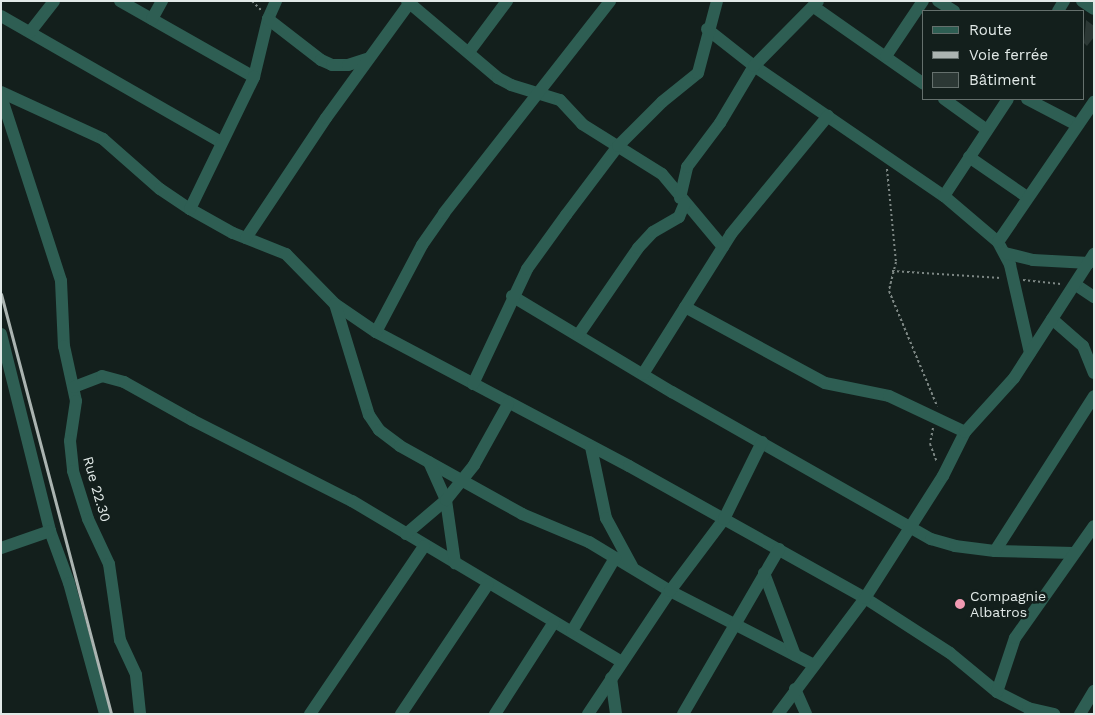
<!DOCTYPE html>
<html>
<head>
<meta charset="utf-8">
<style>
  body { margin:0 }
  #map { position:relative; width:1095px; height:715px; overflow:hidden; background:#131f1c; font-family:"Work Sans",sans-serif }
  div>[style] { position:absolute }
  [style*='--x'] { left:calc(var(--x)*1px); top:calc(var(--y)*1px); width:calc(var(--w)*1px); rotate:calc(var(--a)*1deg) }
  .building>* { inset:0; background:#2c3835 }
  .path>* { height:2px; margin-top:-1px; transform-origin:0; background:repeating-linear-gradient(90deg,#7d8784 0 2.5px,transparent 0 5px) }
  .minor>* { height:12px; margin:-6px; padding:0 6px; transform-origin:6px; border-radius:6px; background:#2e5e53 }
  .rail>* { height:3px; margin:-1.5px; padding:0 1.5px; transform-origin:1.5px; border-radius:1.5px; background:#abb4b1 }
  .dots>* { width:14px; height:14px; translate:-50% -50%; box-sizing:border-box; border:2px solid #131f1c; border-radius:50% }
  span { translate:-50% -50%; white-space:nowrap; text-align:center; line-height:1.15; -webkit-text-stroke:5px #131f1c; paint-order:stroke }
  .street-label { font-size:14px; color:#e1e9e7 }
  .poi-label { font-size:14px; color:#e1e9e7 }
  .left { translate:0 -50%; text-align:left }
  .frame { position:absolute; inset:0; border:2px solid #e1e9e7; pointer-events:none }
  .legend { position:absolute; left:922px; top:10px; width:162px; height:90px; box-sizing:border-box; background:#131f1c; border:1px solid #65706d; margin:0; padding:6px 9px; list-style:none; font-size:15px; color:#e1e9e7 }
  .legend li { display:flex; align-items:center; gap:10px; height:25px }
  .legend b { width:25px; border:1px solid #65706d }
</style>
</head>
<body>
<div id="map">
  <div class="building">
    <i style="clip-path:polygon(1086px 20px,1094px 26px,1094px 37px,1087px 46px,1084px 43px)"></i>
  </div>
  <div class="path">
    <i style="--x:252;--y:1;--w:13;--a:45"></i>
    <i style="--x:887;--y:169;--w:93;--a:84.5"></i>
    <i style="--x:896;--y:262;--w:30;--a:104"></i>
    <i style="--x:889;--y:291;--w:125;--a:67.3"></i>
    <i style="--x:892;--y:271;--w:109;--a:3.7"></i>
    <i style="--x:1023;--y:280;--w:38;--a:6"></i>
    <i style="--x:933;--y:428;--w:16;--a:101"></i>
    <i style="--x:930;--y:444;--w:19;--a:69"></i>
  </div>
  <div class="minor">
    <i style="--x:120;--y:1;--w:154;--a:29.6"></i>
    <i style="--x:254;--y:77;--w:60;--a:-76.4"></i>
    <i style="--x:268;--y:19;--w:20;--a:-66"></i>
    <i style="--x:407;--y:1;--w:119;--a:40.2"></i>
    <i style="--x:498;--y:78;--w:15;--a:28"></i>
    <i style="--x:511;--y:85;--w:51;--a:17"></i>
    <i style="--x:560;--y:100;--w:33;--a:47"></i>
    <i style="--x:582;--y:124;--w:94;--a:32"></i>
    <i style="--x:662;--y:174;--w:95;--a:50.1"></i>
    <i style="--x:938;--y:1;--w:19;--a:32"></i>
    <i style="--x:1082;--y:1;--w:14;--a:34"></i>
    <i style="--x:814;--y:7;--w:134;--a:35"></i>
    <i style="--x:1058;--y:11;--w:12;--a:-59"></i>
    <i style="--x:1;--y:16;--w:254;--a:29.8"></i>
    <i style="--x:152;--y:19;--w:21;--a:-61"></i>
    <i style="--x:268;--y:19;--w:67;--a:37.7"></i>
    <i style="--x:321;--y:60;--w:12;--a:24"></i>
    <i style="--x:332;--y:65;--w:16;--a:0"></i>
    <i style="--x:348;--y:65;--w:22;--a:-18"></i>
    <i style="--x:707;--y:29;--w:60;--a:38.2"></i>
    <i style="--x:754;--y:66;--w:230;--a:34.4"></i>
    <i style="--x:944;--y:196;--w:71;--a:40.4"></i>
    <i style="--x:998;--y:242;--w:26;--a:62"></i>
    <i style="--x:1010;--y:265;--w:90;--a:77.2"></i>
    <i style="--x:30;--y:32;--w:39;--a:-52"></i>
    <i style="--x:469;--y:52;--w:64;--a:-53.3"></i>
    <i style="--x:886;--y:56;--w:66;--a:-56.1"></i>
    <i style="--x:1;--y:92;--w:112;--a:24.7"></i>
    <i style="--x:103;--y:139;--w:76;--a:41.3"></i>
    <i style="--x:160;--y:189;--w:36;--a:34"></i>
    <i style="--x:190;--y:209;--w:49;--a:29.2"></i>
    <i style="--x:233;--y:233;--w:57;--a:21.6"></i>
    <i style="--x:286;--y:254;--w:70;--a:45.6"></i>
    <i style="--x:335;--y:304;--w:50;--a:34.3"></i>
    <i style="--x:376;--y:332;--w:286;--a:27.9"></i>
    <i style="--x:629;--y:466;--w:270;--a:29.2"></i>
    <i style="--x:865;--y:598;--w:101;--a:32.9"></i>
    <i style="--x:950;--y:653;--w:61;--a:39.7"></i>
    <i style="--x:997;--y:692;--w:35;--a:27"></i>
    <i style="--x:1028;--y:708;--w:27;--a:13"></i>
    <i style="--x:1;--y:96;--w:194;--a:72"></i>
    <i style="--x:61;--y:281;--w:65;--a:87.4"></i>
    <i style="--x:64;--y:346;--w:56;--a:77.7"></i>
    <i style="--x:76;--y:401;--w:40;--a:98.5"></i>
    <i style="--x:70;--y:441;--w:30;--a:84"></i>
    <i style="--x:73;--y:471;--w:50;--a:72.6"></i>
    <i style="--x:88;--y:519;--w:50;--a:65"></i>
    <i style="--x:109;--y:564;--w:77;--a:81.8"></i>
    <i style="--x:120;--y:640;--w:38;--a:65"></i>
    <i style="--x:136;--y:675;--w:39;--a:84"></i>
    <i style="--x:944;--y:99;--w:53;--a:35.8"></i>
    <i style="--x:1027;--y:99;--w:56;--a:27.5"></i>
    <i style="--x:969;--y:157;--w:70;--a:34.6"></i>
    <i style="--x:944;--y:196;--w:116;--a:-56.6"></i>
    <i style="--x:680;--y:198;--w:32;--a:-77"></i>
    <i style="--x:687;--y:167;--w:55;--a:-53.1"></i>
    <i style="--x:720;--y:123;--w:66;--a:-59.2"></i>
    <i style="--x:754;--y:66;--w:91;--a:-45.4"></i>
    <i style="--x:190;--y:209;--w:147;--a:-64.1"></i>
    <i style="--x:246;--y:238;--w:144;--a:-56.3"></i>
    <i style="--x:326;--y:118;--w:145;--a:-54"></i>
    <i style="--x:998;--y:242;--w:170;--a:-55.6"></i>
    <i style="--x:1005;--y:253;--w:29;--a:14"></i>
    <i style="--x:1033;--y:260;--w:56;--a:3.1"></i>
    <i style="--x:1076;--y:285;--w:22;--a:34"></i>
    <i style="--x:512;--y:296;--w:187;--a:31"></i>
    <i style="--x:672;--y:392;--w:298;--a:29.6"></i>
    <i style="--x:931;--y:539;--w:25;--a:16"></i>
    <i style="--x:955;--y:546;--w:40;--a:7.1"></i>
    <i style="--x:995;--y:551;--w:79;--a:1.5"></i>
    <i style="--x:335;--y:304;--w:116;--a:73"></i>
    <i style="--x:369;--y:415;--w:18;--a:56"></i>
    <i style="--x:379;--y:430;--w:26;--a:37"></i>
    <i style="--x:400;--y:446;--w:140;--a:29.1"></i>
    <i style="--x:522;--y:514;--w:73;--a:22.7"></i>
    <i style="--x:589;--y:542;--w:95;--a:31.2"></i>
    <i style="--x:670;--y:591;--w:160;--a:27.2"></i>
    <i style="--x:685;--y:307;--w:159;--a:28.5"></i>
    <i style="--x:825;--y:383;--w:65;--a:11.5"></i>
    <i style="--x:889;--y:396;--w:84;--a:25.3"></i>
    <i style="--x:1052;--y:319;--w:41;--a:41.1"></i>
    <i style="--x:1083;--y:346;--w:29;--a:68"></i>
    <i style="--x:376;--y:332;--w:98;--a:-62.1"></i>
    <i style="--x:422;--y:245;--w:39;--a:-55"></i>
    <i style="--x:444;--y:213;--w:269;--a:-51.9"></i>
    <i style="--x:1;--y:334;--w:203;--a:76"></i>
    <i style="--x:50;--y:531;--w:55;--a:69.9"></i>
    <i style="--x:69;--y:583;--w:136;--a:74.6"></i>
    <i style="--x:579;--y:334;--w:104;--a:-55.5"></i>
    <i style="--x:638;--y:248;--w:22;--a:-47"></i>
    <i style="--x:653;--y:232;--w:30;--a:-30"></i>
    <i style="--x:679;--y:217;--w:15;--a:-67"></i>
    <i style="--x:643;--y:374;--w:165;--a:-57.8"></i>
    <i style="--x:731;--y:234;--w:153;--a:-50.6"></i>
    <i style="--x:473;--y:384;--w:127;--a:-64.8"></i>
    <i style="--x:527;--y:269;--w:67;--a:-54.2"></i>
    <i style="--x:566;--y:215;--w:86;--a:-53"></i>
    <i style="--x:618;--y:146;--w:62;--a:-45"></i>
    <i style="--x:662;--y:102;--w:46;--a:-38.9"></i>
    <i style="--x:698;--y:73;--w:74;--a:-75.2"></i>
    <i style="--x:74;--y:387;--w:30;--a:-21"></i>
    <i style="--x:102;--y:376;--w:23;--a:15"></i>
    <i style="--x:124;--y:382;--w:78;--a:29.2"></i>
    <i style="--x:192;--y:420;--w:179;--a:26.9"></i>
    <i style="--x:352;--y:501;--w:314;--a:30.8"></i>
    <i style="--x:591;--y:447;--w:73;--a:78.1"></i>
    <i style="--x:606;--y:518;--w:55;--a:61.6"></i>
    <i style="--x:429;--y:462;--w:42;--a:65.9"></i>
    <i style="--x:446;--y:500;--w:64;--a:81.9"></i>
    <i style="--x:406;--y:534;--w:52;--a:-40.4"></i>
    <i style="--x:446;--y:500;--w:45;--a:-51.3"></i>
    <i style="--x:474;--y:465;--w:70;--a:-60.9"></i>
    <i style="--x:1;--y:548;--w:52;--a:-19.1"></i>
    <i style="--x:995;--y:551;--w:184;--a:-57.4"></i>
    <i style="--x:764;--y:573;--w:88;--a:69.3"></i>
    <i style="--x:572;--y:631;--w:85;--a:-59.5"></i>
    <i style="--x:611;--y:678;--w:36;--a:82"></i>
    <i style="--x:795;--y:689;--w:27;--a:66"></i>
    <i style="--x:997;--y:692;--w:57;--a:-71.6"></i>
    <i style="--x:1015;--y:638;--w:137;--a:-54.8"></i>
    <i style="--x:310;--y:714;--w:203;--a:-55.8"></i>
    <i style="--x:401;--y:714;--w:156;--a:-56.2"></i>
    <i style="--x:495;--y:714;--w:109;--a:-57.3"></i>
    <i style="--x:588;--y:714;--w:148;--a:-56.3"></i>
    <i style="--x:670;--y:591;--w:90;--a:-53.1"></i>
    <i style="--x:724;--y:519;--w:86;--a:-63.7"></i>
    <i style="--x:683;--y:714;--w:191;--a:-59.8"></i>
    <i style="--x:778;--y:714;--w:145;--a:-53.1"></i>
    <i style="--x:865;--y:598;--w:145;--a:-57.4"></i>
    <i style="--x:943;--y:476;--w:49;--a:-63.4"></i>
    <i style="--x:965;--y:432;--w:73;--a:-47.8"></i>
    <i style="--x:1014;--y:378;--w:148;--a:-57.2"></i>
    <i style="--x:1080;--y:714;--w:27;--a:-59"></i>
  </div>
  <div class="rail">
    <i style="--x:1;--y:294;--w:434;--a:75.3"></i>
  </div>
  <div class="dots">
    <i style="left:960px;top:604px;background:#f19ab2"></i>
  </div>
  <div class="street-label">
    <span style="left:97px;top:489px;rotate:74deg">Rue 22.30</span>
  </div>
  <div class="poi-label">
    <span class="left" style="left:970px;top:604px">Compagnie<br>Albatros</span>
  </div>
  <div class="frame"></div>
  <ul class="legend">
  <li><b style="height:6px;background:#2e5e53"></b>Route</li>
  <li><b style="height:6px;background:#abb4b1"></b>Voie ferrée</li>
  <li><b style="height:14px;background:#2c3835"></b>Bâtiment</li>
  </ul>
</div>
</body>
</html>
